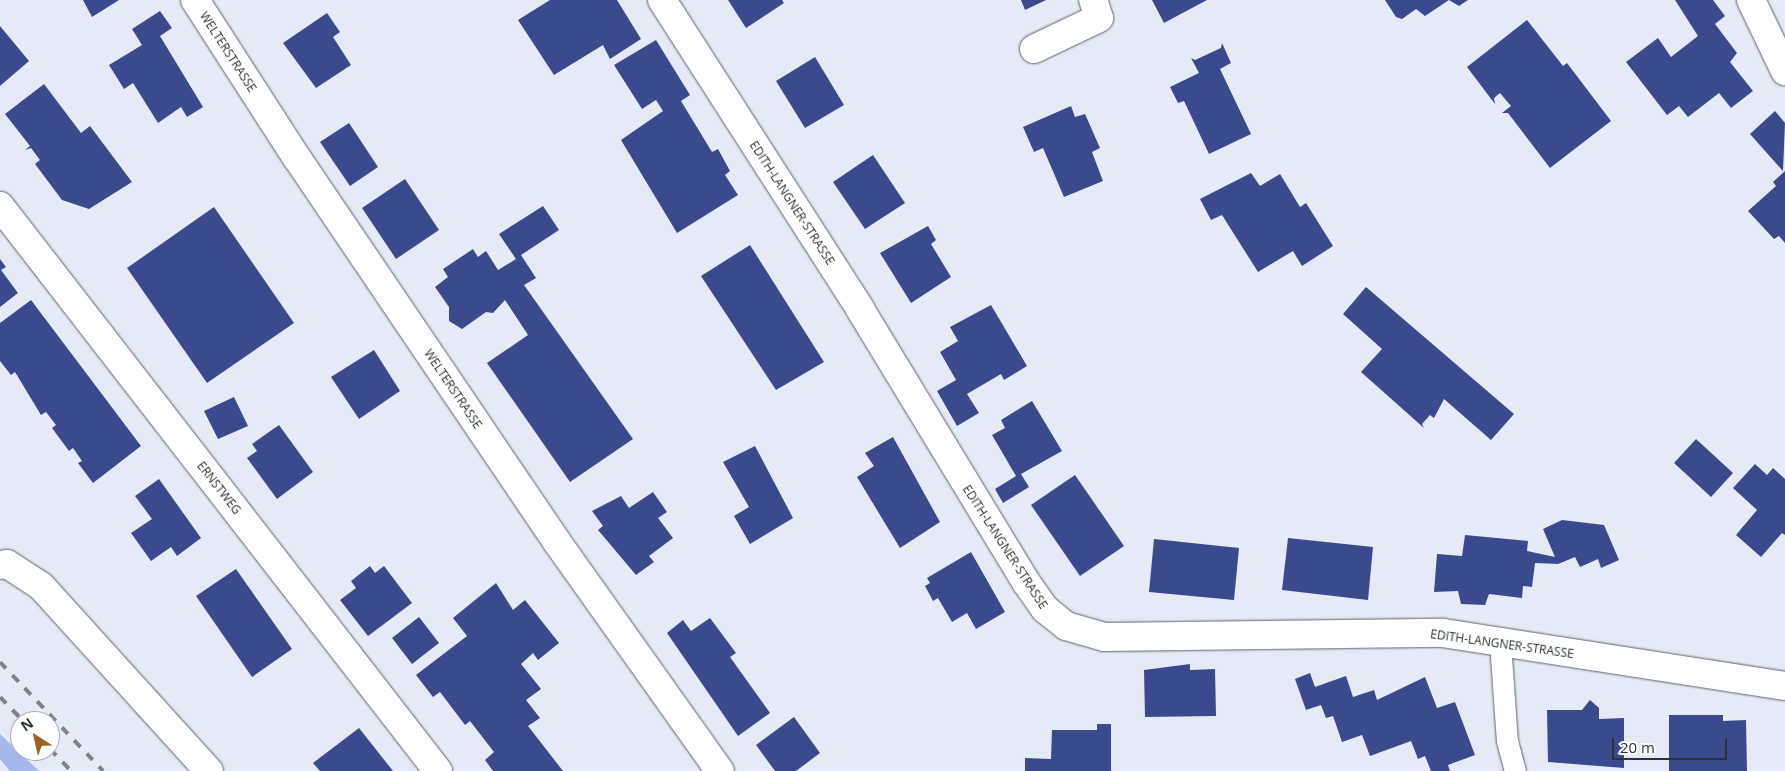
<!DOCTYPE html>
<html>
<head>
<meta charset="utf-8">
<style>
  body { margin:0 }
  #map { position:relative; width:1785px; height:771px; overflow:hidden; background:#e6eaf6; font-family:"Open Sans",sans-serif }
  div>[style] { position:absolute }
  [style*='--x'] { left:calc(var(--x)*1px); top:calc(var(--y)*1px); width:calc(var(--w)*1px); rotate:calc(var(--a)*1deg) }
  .green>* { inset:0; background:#a7b7eb }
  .building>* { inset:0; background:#3b4a8c }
  .roads { filter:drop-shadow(0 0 1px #5e616b) drop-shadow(0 0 1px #5e616b) }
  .lane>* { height:21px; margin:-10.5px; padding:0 10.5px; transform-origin:10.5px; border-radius:10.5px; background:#fff }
  .street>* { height:28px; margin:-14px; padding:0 14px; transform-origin:14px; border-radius:14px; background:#fff }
  .secondary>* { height:28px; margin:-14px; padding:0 14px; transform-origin:14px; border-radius:14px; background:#fff }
  .rail>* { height:4px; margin-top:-2px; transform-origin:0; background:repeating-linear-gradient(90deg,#7f8289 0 9px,transparent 0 18px) }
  span { translate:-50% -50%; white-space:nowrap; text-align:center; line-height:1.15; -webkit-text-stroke:5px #fff; paint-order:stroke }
  .street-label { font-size:12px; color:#2e3034 }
  .north { position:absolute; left:10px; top:711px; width:50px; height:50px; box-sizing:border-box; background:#fff; border:1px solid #abacae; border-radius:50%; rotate:325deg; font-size:14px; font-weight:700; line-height:20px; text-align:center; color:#2e3034 }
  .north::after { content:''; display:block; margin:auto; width:18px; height:22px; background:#9d6024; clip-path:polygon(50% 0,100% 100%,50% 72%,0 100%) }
  .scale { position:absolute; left:1612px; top:738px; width:115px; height:22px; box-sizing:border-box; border:2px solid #2e3034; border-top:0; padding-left:6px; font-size:15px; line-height:18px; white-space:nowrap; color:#2e3034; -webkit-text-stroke:4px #fff; paint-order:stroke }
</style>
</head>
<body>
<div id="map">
  <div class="green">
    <i style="clip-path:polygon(0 734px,39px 771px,10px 771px,0 759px)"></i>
  </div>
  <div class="building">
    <i style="clip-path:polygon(83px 0,119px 0,92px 17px)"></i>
    <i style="clip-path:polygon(550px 0,617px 0,641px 39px,610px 59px,603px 45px,554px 75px,518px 20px)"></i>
    <i style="clip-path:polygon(728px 0,782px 0,784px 3px,746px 28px)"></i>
    <i style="clip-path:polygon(1021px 0,1046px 0,1025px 10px)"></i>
    <i style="clip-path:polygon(1152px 0,1207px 0,1164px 23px)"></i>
    <i style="clip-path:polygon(1385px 0,1449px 0,1425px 16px,1416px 9px,1402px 19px,1396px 17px)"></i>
    <i style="clip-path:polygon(1449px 0,1468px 0,1459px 6px)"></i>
    <i style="clip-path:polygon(1675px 0,1713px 0,1725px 16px,1715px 24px,1737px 53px,1730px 62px,1753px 91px,1731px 108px,1719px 93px,1688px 117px,1679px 106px,1667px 115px,1626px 62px,1658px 38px,1671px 57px,1698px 36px)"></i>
    <i style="clip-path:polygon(160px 11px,172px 28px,160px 36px,203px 107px,187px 117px,181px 107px,158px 123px,133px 83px,124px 89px,109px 65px,142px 45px,132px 29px)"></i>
    <i style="clip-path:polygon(327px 13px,340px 32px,333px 37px,351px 65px,316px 88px,283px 43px)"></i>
    <i style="clip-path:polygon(1527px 20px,1563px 66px,1567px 63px,1611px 121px,1550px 168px,1508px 113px,1502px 113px,1511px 106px,1500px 93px,1494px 98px,1495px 104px,1467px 67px)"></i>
    <i style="clip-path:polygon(0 26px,29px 61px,0 86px)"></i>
    <i style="clip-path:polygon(656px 40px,690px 95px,681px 101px,712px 152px,718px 149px,730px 171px,725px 175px,738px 195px,677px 233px,621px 140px,663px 111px,656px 100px,642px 109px,614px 65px)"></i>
    <i style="clip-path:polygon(1222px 43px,1231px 63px,1220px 69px,1251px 134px,1209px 154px,1184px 101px,1178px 103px,1170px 87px,1199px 73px,1191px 58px,1195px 60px,1221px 48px)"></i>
    <i style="clip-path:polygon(815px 57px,844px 105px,805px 128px,776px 81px)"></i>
    <i style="clip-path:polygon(44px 84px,81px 133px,90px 126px,132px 182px,89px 209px,62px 200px,35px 164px,40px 160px,31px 148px,25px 150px,30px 146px,5px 114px)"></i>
    <i style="clip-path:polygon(1071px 106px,1075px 117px,1085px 114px,1100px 148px,1092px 152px,1103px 181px,1064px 197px,1043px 148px,1034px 152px,1023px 127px)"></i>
    <i style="clip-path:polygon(1775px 111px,1785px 123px,1783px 171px,1750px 134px)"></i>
    <i style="clip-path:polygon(349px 123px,378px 167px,350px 186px,320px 142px)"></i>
    <i style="clip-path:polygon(873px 155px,905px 203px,865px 229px,833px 182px)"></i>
    <i style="clip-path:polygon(1785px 171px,1785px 243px,1779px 236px,1774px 239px,1748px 211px,1776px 186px,1773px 182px)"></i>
    <i style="clip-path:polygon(1251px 173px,1260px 186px,1280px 174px,1300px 207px,1306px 203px,1333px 246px,1302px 266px,1293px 251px,1258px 272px,1222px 215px,1211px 220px,1200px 199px)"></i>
    <i style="clip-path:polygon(405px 179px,439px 230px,396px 259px,362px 208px)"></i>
    <i style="clip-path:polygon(543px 206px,559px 230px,521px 255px,536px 278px,524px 285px,633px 439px,570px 482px,487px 363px,528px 335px,505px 300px,493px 313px,486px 312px,462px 329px,449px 321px,449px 307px,435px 287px,448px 277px,443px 269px,473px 249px,478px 257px,486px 251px,498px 270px,516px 259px,499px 234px)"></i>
    <i style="clip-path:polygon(214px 207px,294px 323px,207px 383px,127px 268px)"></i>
    <i style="clip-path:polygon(928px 226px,936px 240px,931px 244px,951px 277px,911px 303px,880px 253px)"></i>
    <i style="clip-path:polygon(750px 245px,824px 362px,776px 390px,701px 276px)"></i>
    <i style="clip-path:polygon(0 259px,6px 267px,1px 270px,18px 293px,0 307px)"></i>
    <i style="clip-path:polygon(1366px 287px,1514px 414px,1491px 440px,1444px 399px,1434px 418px,1430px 415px,1422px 424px,1424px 428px,1361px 372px,1382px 349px,1343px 314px)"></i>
    <i style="clip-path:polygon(31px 300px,141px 446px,93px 483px,78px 463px,82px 461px,73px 448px,69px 451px,52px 428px,56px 425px,46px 412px,41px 415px,15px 372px,11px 375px,0 361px,0 323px)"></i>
    <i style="clip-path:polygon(991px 305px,1027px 366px,1004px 380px,1001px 374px,967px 394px,979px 413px,957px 426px,937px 391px,956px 380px,940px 352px,958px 341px,950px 327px)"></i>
    <i style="clip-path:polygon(374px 350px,400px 391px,359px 419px,331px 377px)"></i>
    <i style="clip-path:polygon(234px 397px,248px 426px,218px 439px,204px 411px)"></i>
    <i style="clip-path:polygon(1032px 401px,1062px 451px,1021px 474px,1029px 487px,1003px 503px,995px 489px,1016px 476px,992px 435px,1005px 428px,1001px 420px)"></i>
    <i style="clip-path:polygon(279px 425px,313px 472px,277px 499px,247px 458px,257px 451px,252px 444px)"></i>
    <i style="clip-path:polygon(893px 437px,940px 522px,900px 548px,857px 477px,874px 466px,865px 453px)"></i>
    <i style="clip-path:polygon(1696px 439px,1733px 473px,1711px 497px,1674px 463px)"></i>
    <i style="clip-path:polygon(755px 446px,793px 518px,750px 544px,734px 516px,749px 507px,723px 462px)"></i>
    <i style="clip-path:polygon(1755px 464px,1767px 475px,1773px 468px,1785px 479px,1785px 535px,1782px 533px,1761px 557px,1736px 535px,1757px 510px,1733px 488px)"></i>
    <i style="clip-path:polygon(1075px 475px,1124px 546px,1080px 576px,1031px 505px)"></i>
    <i style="clip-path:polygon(159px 479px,201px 538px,177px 556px,171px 547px,151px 561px,131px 533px,152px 519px,135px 496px)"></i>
    <i style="clip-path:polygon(653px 492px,667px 512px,658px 518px,673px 538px,649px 556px,654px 562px,636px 575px,598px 530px,603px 526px,592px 511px,621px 496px,629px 508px)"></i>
    <i style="clip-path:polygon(1562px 520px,1604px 525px,1619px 560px,1601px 568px,1598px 559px,1580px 567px,1575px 557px,1558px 564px,1535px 563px,1532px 587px,1523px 586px,1522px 598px,1489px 594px,1485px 605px,1461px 604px,1458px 591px,1434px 592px,1437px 554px,1462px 556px,1465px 535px,1528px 541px,1527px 551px,1555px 557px,1543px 529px)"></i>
    <i style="clip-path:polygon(1288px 538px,1373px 547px,1368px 600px,1282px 590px)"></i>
    <i style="clip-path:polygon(1154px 539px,1239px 548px,1234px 600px,1149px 592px)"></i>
    <i style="clip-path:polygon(971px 552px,1005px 612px,976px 629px,967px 613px,952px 622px,938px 598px,933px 601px,925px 586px,930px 583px,927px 578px)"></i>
    <i style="clip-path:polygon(370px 566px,375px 573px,384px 566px,412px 603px,368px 636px,340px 600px,356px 588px,351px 581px)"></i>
    <i style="clip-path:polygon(236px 569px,292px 649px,252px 677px,196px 596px)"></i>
    <i style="clip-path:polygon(496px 583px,513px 610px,525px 600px,559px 643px,538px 660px,533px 653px,521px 664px,541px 689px,526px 700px,540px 718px,528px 726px,563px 771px,493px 771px,485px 760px,494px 752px,470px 721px,465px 725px,440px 692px,433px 697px,416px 675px,467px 636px,453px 618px)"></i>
    <i style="clip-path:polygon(419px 617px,439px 643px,412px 664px,392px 638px)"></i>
    <i style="clip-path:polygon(710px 618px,736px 653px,730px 657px,770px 713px,738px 736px,667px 633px,683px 620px,691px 631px)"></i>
    <i style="clip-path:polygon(1190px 664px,1190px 670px,1215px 669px,1216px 716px,1145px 717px,1144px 670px)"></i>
    <i style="clip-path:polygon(1310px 673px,1315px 687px,1346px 676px,1353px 697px,1374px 690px,1377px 700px,1425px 677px,1437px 708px,1455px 702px,1475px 755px,1448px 765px,1450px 771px,1431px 771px,1425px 756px,1418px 759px,1411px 741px,1370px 756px,1362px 735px,1342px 742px,1333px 716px,1326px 718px,1321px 705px,1306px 710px,1295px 679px)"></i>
    <i style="clip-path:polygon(1590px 700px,1599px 708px,1599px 719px,1624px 718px,1624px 768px,1548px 762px,1547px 710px,1582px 710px)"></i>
    <i style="clip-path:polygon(1669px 715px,1723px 715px,1723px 721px,1746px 720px,1747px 771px,1669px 771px)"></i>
    <i style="clip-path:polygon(794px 717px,820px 753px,796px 771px,775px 771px,756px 745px)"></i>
    <i style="clip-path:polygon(1097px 724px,1111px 724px,1111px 771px,1025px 771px,1025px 758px,1051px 759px,1052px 730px,1097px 730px)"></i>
    <i style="clip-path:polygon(359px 728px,393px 771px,320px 771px,313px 763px)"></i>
  </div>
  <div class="roads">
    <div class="lane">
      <i style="--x:1500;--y:642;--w:99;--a:86"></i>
      <i style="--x:1507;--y:741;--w:31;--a:75"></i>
    </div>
    <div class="street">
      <i style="--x:195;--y:0;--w:188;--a:57.2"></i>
      <i style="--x:297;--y:158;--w:464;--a:55.9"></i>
      <i style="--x:662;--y:0;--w:367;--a:57.3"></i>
      <i style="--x:860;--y:309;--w:320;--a:58.7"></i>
      <i style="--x:1026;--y:582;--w:33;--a:55"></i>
      <i style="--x:1045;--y:609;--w:27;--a:39"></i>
      <i style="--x:1066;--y:626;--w:40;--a:16"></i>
      <i style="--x:1104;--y:637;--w:339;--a:-0.7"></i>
      <i style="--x:1443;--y:633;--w:346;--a:8.8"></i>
      <i style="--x:1751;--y:0;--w:79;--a:64.4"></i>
      <i style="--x:1034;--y:49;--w:72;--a:-25.5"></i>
      <i style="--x:1099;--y:18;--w:19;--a:-108"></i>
      <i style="--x:0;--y:206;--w:715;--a:52.22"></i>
      <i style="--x:0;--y:565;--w:7;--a:-8"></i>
      <i style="--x:7;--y:564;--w:40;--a:32.9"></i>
      <i style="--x:41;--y:586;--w:250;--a:47.8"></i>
    </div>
    <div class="secondary">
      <i style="--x:557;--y:542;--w:281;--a:54.6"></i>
    </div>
  </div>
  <div class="rail">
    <i style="--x:0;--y:662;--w:150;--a:46.6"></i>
    <i style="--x:0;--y:697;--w:33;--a:46"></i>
    <i style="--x:50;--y:749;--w:30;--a:46"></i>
  </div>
  <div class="street-label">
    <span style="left:228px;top:52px;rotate:57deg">WELTERSTRASSE</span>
    <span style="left:792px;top:203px;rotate:57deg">EDITH-LANGNER-STRASSE</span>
    <span style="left:453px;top:389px;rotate:56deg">WELTERSTRASSE</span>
    <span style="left:219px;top:488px;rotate:52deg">ERNSTWEG</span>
    <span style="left:1005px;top:547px;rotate:57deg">EDITH-LANGNER-STRASSE</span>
    <span style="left:1502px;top:644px;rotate:8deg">EDITH-LANGNER-STRASSE</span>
  </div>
  <div class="north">N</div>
  <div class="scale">20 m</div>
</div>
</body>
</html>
